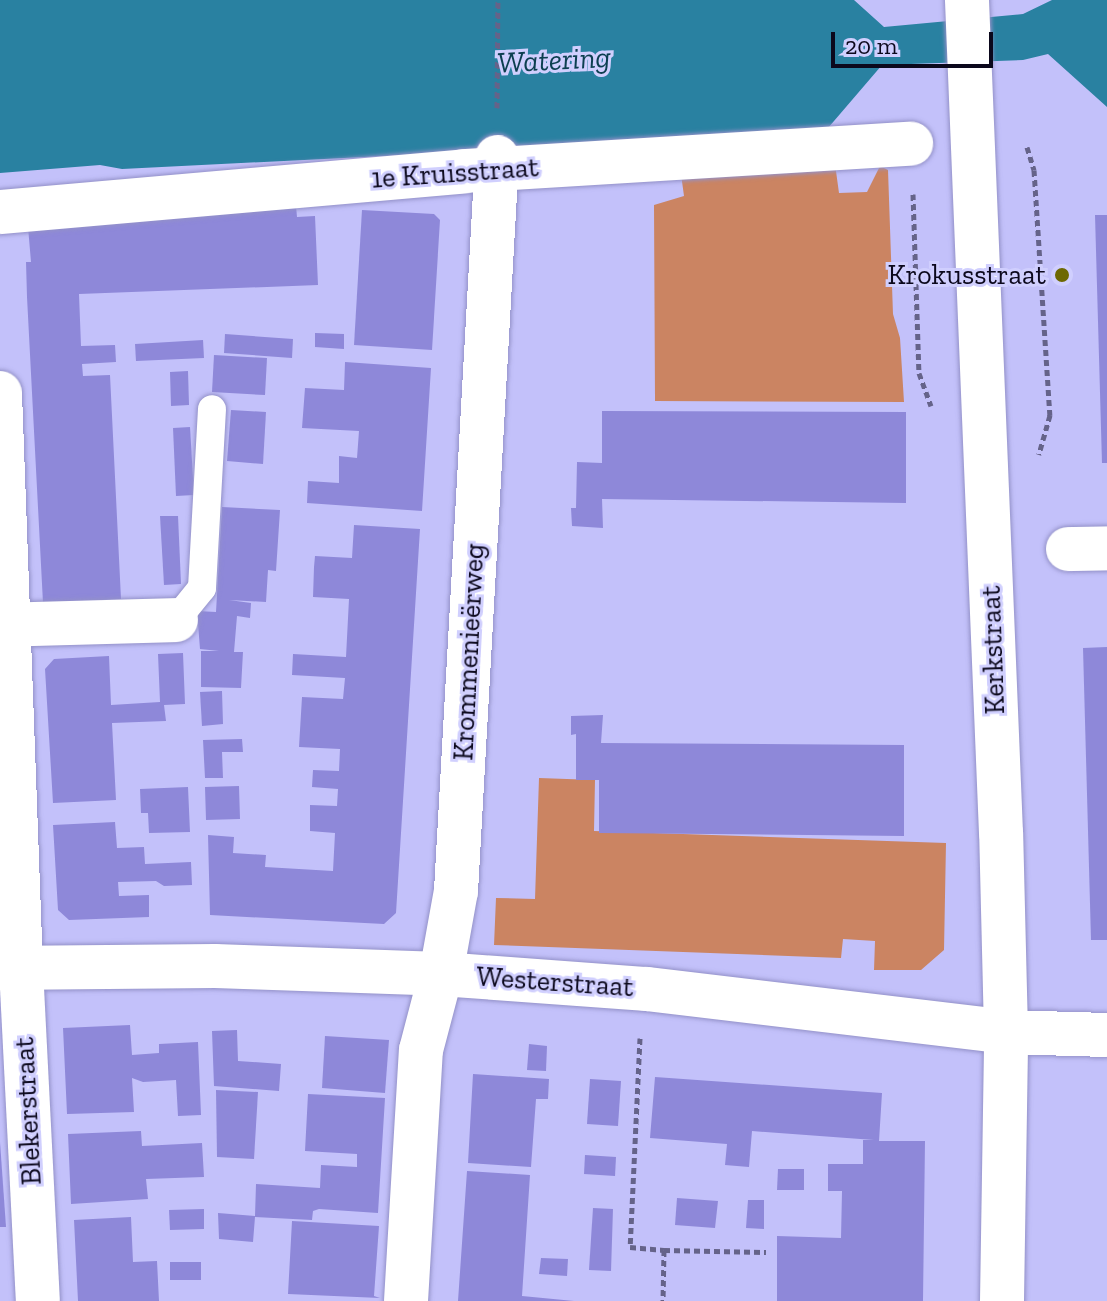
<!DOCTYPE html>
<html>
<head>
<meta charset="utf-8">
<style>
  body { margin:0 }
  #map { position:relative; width:1107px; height:1301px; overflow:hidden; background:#c3c1fa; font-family:"Zilla Slab",serif }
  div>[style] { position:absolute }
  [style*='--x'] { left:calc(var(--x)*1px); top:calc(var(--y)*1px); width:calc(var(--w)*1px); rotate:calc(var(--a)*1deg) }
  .green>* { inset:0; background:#cb8462 }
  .water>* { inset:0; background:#2981a1 }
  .building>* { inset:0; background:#8e88d9 }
  .path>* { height:5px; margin-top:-2.5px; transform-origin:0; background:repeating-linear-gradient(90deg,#656389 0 6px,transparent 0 10px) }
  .roads { filter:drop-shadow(0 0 2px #9391c8) drop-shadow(0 0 2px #9391c8) }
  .lane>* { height:28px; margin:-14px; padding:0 14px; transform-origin:14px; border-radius:14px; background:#fff }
  .street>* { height:44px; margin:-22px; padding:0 22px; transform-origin:22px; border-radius:22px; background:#fff }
  .secondary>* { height:44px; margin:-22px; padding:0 22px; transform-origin:22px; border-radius:22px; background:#fff }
  .dots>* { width:22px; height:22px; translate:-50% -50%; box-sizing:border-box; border:4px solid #d0cffe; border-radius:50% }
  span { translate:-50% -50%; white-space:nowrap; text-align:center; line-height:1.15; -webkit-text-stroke:6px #d0cffe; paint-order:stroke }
  .street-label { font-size:28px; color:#0b081c }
  .poi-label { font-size:28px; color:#0b081c }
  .right { translate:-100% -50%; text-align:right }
  .water-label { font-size:30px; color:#0c3f50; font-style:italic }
  .scale { position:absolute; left:831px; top:32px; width:162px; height:36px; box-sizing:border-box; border:4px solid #0b081c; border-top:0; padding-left:10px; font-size:24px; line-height:28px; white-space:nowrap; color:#0b081c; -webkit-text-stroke:6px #d0cffe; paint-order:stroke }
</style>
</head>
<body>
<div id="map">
  <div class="green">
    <i style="clip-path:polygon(835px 164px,839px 193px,867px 192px,880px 166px,888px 170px,893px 314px,900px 338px,904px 402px,655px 401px,654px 205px,684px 196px,681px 174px)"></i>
    <i style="clip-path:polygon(539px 778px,595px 780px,594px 831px,946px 843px,944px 950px,921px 970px,874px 970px,875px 941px,843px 939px,841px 958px,494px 945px,496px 898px,535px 899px)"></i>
  </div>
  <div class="water">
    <i style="clip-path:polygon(0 0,854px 0,884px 27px,1023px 14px,1052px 0,1107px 0,1107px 107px,1048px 54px,1023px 60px,882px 65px,828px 128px,523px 149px,122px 169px,100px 165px,0 173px)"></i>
  </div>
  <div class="building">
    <i style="clip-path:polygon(296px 206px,297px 217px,315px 216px,318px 285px,79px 294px,81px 346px,115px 345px,116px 362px,82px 364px,83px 376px,110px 375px,121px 599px,43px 603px,27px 297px,26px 262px,31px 262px,28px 227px)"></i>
    <i style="clip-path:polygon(362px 210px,434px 214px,440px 220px,432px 350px,354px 345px)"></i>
    <i style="clip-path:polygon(1095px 215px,1107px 215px,1107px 463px,1102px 463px)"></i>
    <i style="clip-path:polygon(315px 333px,344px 334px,344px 349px,315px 347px)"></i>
    <i style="clip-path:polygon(225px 334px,293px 339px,292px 358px,224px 353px)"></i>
    <i style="clip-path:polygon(203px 340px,204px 358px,136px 361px,135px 344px)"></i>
    <i style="clip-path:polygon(214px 355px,267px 358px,265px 395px,212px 392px)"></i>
    <i style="clip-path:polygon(345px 362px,431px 368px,422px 511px,307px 503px,308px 481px,339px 483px,339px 456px,357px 458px,359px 431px,302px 428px,305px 388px,344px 390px)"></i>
    <i style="clip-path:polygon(188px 371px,189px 405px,171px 406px,170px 372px)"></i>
    <i style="clip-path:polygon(231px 410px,266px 412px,263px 464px,227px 461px)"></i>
    <i style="clip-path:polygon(602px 411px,906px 412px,906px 503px,602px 499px,603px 528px,572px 526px,571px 508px,576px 508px,577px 462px,602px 463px)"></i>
    <i style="clip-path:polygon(190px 427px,194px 495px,176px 496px,173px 428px)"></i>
    <i style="clip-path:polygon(222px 507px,280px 510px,276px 571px,268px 570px,266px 602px,229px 600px,251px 603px,250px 618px,237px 616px,234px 652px,243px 652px,241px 688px,201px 687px,201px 651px,219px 651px,200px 649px,197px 611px,216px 612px)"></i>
    <i style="clip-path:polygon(160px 516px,178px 516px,181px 584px,164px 585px)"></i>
    <i style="clip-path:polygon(354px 525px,420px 529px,396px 913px,384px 924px,210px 915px,208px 835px,234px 837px,233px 853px,266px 855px,265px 867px,333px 871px,335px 833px,310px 831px,310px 805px,337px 806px,338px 789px,312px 787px,313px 770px,339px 771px,340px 749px,299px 747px,302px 697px,343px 699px,345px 678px,292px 675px,293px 654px,346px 657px,349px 599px,313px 597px,314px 567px,315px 556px,352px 558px)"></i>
    <i style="clip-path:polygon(1107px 647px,1107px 940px,1091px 940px,1083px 648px)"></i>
    <i style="clip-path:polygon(183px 653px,185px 704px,164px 705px,166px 721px,112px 723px,116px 800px,53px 803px,45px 669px,54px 659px,109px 656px,111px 705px,160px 702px,158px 654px)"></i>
    <i style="clip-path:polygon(222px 691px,223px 724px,202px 726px,200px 692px)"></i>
    <i style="clip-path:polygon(603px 715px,601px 743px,904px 745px,904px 836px,599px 833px,599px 780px,576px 780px,576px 734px,571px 735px,571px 716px)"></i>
    <i style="clip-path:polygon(242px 739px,243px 752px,222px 752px,223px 778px,205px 778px,203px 740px)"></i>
    <i style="clip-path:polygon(239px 786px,240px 819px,206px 820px,205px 787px)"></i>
    <i style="clip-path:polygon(188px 787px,190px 832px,149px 833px,148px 813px,141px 813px,140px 789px)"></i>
    <i style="clip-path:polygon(115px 822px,117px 848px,144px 847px,145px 864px,191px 862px,192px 885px,164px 886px,156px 881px,118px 882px,119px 896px,149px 895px,149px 917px,69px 920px,58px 910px,53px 825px)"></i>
    <i style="clip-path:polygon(130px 1025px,132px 1055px,159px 1053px,159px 1044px,198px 1042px,201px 1115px,178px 1116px,176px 1080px,143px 1082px,132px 1078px,134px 1112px,67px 1114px,63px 1028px)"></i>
    <i style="clip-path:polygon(237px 1030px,238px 1061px,281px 1064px,279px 1091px,214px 1086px,212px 1031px)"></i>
    <i style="clip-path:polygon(325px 1036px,389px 1040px,385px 1093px,322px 1088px)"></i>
    <i style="clip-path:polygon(529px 1044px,547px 1046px,546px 1071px,527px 1070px)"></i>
    <i style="clip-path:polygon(473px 1074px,549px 1079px,548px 1099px,536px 1099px,531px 1167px,468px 1163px)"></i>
    <i style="clip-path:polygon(655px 1077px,882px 1093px,879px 1141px,925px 1141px,923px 1301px,777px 1301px,777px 1236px,841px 1238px,842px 1191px,828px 1191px,828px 1164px,863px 1164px,863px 1140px,874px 1140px,752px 1131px,749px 1167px,725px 1165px,727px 1144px,650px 1138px)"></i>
    <i style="clip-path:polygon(590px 1079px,621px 1081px,618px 1126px,587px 1124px)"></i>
    <i style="clip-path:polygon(216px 1090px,258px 1092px,254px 1159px,217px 1157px)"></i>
    <i style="clip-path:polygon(308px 1094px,385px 1098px,378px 1213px,319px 1209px,313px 1211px,312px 1220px,255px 1217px,253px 1242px,219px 1239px,218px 1213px,255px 1216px,256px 1184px,320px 1188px,321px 1165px,357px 1167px,357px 1154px,305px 1151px)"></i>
    <i style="clip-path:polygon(141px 1131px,142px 1146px,202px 1143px,204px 1177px,146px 1179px,148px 1199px,71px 1204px,68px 1134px)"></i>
    <i style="clip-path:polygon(0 1142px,6px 1227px,0 1227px)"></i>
    <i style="clip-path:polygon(585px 1155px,616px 1157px,615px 1176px,584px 1174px)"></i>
    <i style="clip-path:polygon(778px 1169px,804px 1169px,804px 1190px,777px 1190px)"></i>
    <i style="clip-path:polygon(467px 1171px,530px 1175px,522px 1296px,574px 1301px,458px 1301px)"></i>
    <i style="clip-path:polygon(677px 1198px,718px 1201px,715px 1228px,675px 1225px)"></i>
    <i style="clip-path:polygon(748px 1200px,764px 1200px,764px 1229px,746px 1228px)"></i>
    <i style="clip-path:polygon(593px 1208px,613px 1209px,611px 1271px,589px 1270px)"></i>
    <i style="clip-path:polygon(204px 1209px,204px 1229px,170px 1230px,169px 1210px)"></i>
    <i style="clip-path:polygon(131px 1217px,133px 1262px,157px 1261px,159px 1301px,78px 1301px,74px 1220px)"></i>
    <i style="clip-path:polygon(292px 1221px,379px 1226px,374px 1296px,380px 1298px,288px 1294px)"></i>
    <i style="clip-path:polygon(541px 1258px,568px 1259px,567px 1276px,539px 1274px)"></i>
    <i style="clip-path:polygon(170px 1262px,201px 1262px,201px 1280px,170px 1280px)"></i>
  </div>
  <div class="path">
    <i style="--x:497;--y:108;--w:108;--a:-89.5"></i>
    <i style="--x:1027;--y:147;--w:24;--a:73"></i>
    <i style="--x:1034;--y:170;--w:246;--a:86.3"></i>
    <i style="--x:1050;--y:415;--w:41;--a:105.8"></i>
    <i style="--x:913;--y:194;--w:179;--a:88.1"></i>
    <i style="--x:919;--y:373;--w:35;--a:70"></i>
    <i style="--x:640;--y:1038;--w:209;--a:92.7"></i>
    <i style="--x:630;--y:1247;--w:34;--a:5"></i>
    <i style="--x:664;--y:1250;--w:51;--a:91.1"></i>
    <i style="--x:664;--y:1250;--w:102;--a:1.1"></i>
  </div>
  <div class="roads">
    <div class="lane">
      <i style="--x:176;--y:620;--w:41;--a:-50.9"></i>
      <i style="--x:202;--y:588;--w:179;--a:-86.8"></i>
    </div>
    <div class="street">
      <i style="--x:0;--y:212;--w:466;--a:-5"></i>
      <i style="--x:464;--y:171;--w:448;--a:-3.5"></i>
      <i style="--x:0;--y:393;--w:575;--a:87.91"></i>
      <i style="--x:21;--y:968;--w:333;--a:87.1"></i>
      <i style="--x:1068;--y:549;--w:39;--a:-1"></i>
      <i style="--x:0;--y:625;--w:176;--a:-1.6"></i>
      <i style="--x:0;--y:968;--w:215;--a:-0.5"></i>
      <i style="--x:215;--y:966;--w:226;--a:2"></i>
      <i style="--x:441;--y:974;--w:207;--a:4.2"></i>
      <i style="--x:647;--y:989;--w:362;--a:6.8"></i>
      <i style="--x:1006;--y:1032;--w:199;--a:-91.4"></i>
      <i style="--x:1001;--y:833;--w:834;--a:-92.34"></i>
      <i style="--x:406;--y:1301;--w:251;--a:-86.6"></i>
      <i style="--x:421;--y:1050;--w:79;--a:-75.3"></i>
      <i style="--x:441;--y:974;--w:84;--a:-79.8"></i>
      <i style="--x:456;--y:891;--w:735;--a:-86.8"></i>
    </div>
    <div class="secondary">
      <i style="--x:1002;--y:1301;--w:269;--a:-89.1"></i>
      <i style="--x:1006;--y:1032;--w:101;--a:1.7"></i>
    </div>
  </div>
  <div class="dots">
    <i style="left:1062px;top:275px;background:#6d6801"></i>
  </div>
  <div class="street-label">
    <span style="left:455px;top:173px;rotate:-4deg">1e Kruisstraat</span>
    <span style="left:993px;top:650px;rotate:-92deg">Kerkstraat</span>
    <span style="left:469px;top:652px;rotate:-87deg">Krommenieërweg</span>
    <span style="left:555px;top:982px;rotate:4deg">Westerstraat</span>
    <span style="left:28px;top:1111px;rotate:-93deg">Blekerstraat</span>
  </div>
  <div class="poi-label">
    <span class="right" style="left:1046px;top:275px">Krokusstraat</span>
  </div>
  <div class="water-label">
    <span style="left:554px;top:60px;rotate:-3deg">Watering</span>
  </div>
  <div class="scale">20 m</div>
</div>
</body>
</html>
